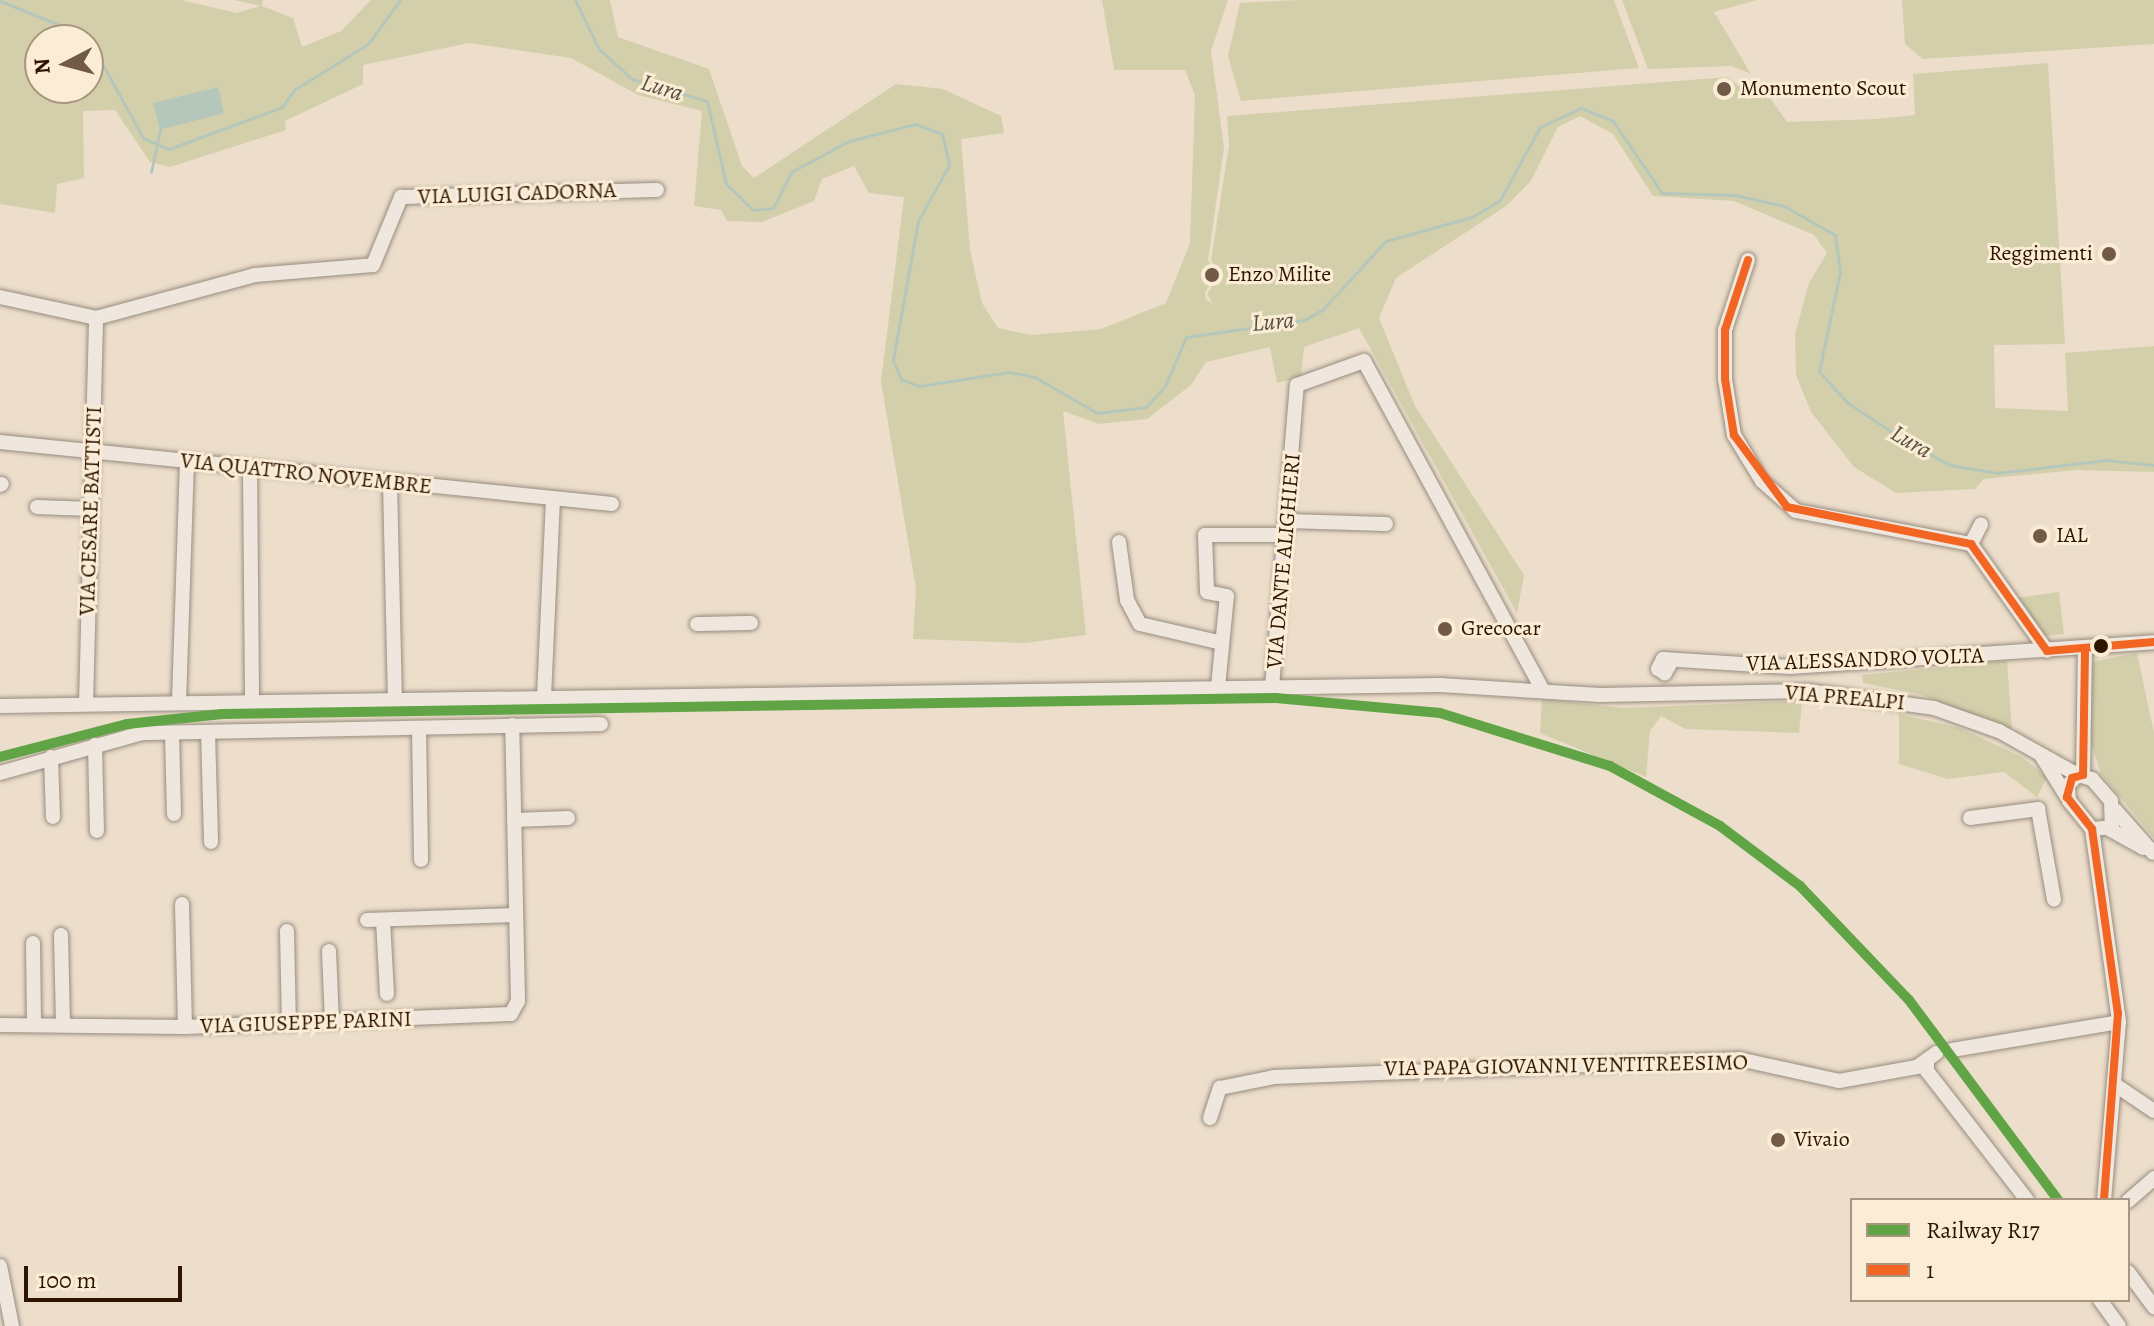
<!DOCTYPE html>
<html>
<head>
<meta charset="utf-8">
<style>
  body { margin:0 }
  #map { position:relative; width:2154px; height:1326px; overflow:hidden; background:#ecdecb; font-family:Alegreya,serif }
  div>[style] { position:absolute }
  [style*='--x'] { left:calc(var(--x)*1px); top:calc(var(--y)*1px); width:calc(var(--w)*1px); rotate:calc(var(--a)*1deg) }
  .green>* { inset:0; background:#d4cfab }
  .water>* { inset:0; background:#b5c7ba }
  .stream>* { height:3px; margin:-1.5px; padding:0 1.5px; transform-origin:1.5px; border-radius:1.5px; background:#b5c7ba }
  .roads { filter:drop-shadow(0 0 2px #978c7f) drop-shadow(0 0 2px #978c7f) }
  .minor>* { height:14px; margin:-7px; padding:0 7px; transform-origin:7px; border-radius:7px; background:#efe7de }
  .bus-1>* { height:8px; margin:-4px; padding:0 4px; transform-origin:4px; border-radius:4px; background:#f26522 }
  .rail-1>* { height:10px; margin:-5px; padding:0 5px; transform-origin:5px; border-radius:5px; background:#60a445 }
  .dots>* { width:22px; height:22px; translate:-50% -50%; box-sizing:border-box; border:4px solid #fbecd5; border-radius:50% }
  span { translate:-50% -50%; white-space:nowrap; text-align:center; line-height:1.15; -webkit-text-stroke:6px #fbecd5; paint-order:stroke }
  .poi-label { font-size:22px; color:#2f1500 }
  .left { translate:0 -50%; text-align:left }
  .right { translate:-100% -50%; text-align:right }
  .street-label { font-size:22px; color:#2f1500 }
  .water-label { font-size:24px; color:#56503f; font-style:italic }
  .legend { position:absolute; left:1850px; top:1198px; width:280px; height:104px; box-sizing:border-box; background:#fbecd5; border:2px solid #a99680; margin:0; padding:10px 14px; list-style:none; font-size:24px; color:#2f1500 }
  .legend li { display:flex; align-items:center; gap:16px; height:40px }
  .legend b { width:40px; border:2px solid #a99680 }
  .north { position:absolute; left:24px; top:24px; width:80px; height:80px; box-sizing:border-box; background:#fbecd5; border:2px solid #a99680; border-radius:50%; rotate:264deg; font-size:22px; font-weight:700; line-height:32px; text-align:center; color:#2f1500 }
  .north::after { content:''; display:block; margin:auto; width:28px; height:36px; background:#715b47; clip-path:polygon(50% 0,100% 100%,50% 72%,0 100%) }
  .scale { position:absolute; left:24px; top:1266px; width:158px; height:36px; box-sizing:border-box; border:4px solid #2f1500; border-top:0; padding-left:10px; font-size:24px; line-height:28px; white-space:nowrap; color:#2f1500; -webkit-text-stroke:6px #fbecd5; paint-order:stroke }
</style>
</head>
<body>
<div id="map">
  <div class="green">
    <i style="clip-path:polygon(evenodd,0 0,181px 0,237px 13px,260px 6px,234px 0,263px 0,262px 6px,293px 18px,302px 47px,341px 31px,371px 0,610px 0,618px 37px,709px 69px,742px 166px,754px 178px,896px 84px,943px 89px,1001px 116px,1004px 133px,961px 139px,970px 250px,982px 303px,998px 328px,1031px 335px,1101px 329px,1166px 303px,1190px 243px,1195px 95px,1185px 70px,1114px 70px,1102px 0,1228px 0,1211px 51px,1224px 147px,1208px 260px,1217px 274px,1205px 292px,1206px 299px,1213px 304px,1207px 294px,1220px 274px,1211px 260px,1229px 146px,1227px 116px,1728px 77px,1739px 86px,1761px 85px,1787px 122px,1877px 119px,1915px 115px,1913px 74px,2048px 63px,2065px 344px,1994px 345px,1995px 408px,2068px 411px,2065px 353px,2154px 346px,2154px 472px,2076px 470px,1984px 479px,1975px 489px,1896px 493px,1854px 467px,1811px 412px,1796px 375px,1795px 334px,1809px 283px,1827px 253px,1814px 235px,1734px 201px,1653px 196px,1613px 134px,1580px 116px,1558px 127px,1531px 181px,1506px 206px,1396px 278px,1379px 318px,1415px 406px,1524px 575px,1517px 613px,1359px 328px,1304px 347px,1301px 377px,1277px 383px,1270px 347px,1206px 362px,1191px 385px,1147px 419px,1099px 424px,1063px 411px,1086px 635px,1024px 643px,913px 639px,916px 589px,881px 381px,904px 197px,869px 193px,854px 166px,822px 179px,814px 201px,762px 222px,727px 221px,721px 210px,694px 206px,702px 111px,638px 95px,571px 58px,469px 43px,363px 65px,363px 84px,285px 121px,286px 130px,170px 167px,150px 162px,115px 110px,83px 111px,84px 178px,57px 184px,55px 213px,0 204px,0 0,40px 40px,88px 40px,88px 88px,40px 88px,40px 40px)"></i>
    <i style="clip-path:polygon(1297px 0,1614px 0,1639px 68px,1241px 101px,1228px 56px,1240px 3px)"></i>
    <i style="clip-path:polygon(1622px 0,1757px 0,1714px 12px,1751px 74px,1732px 66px,1648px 69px)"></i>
    <i style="clip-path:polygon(1902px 0,2154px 0,2154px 44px,1923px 59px,1905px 44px)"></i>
    <i style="clip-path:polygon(2059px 592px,2064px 634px,2041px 636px,2016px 598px)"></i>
    <i style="clip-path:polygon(2137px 653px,2154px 733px,2154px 838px,2101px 774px,2092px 746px,2085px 663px)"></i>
    <i style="clip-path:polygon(2007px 661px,2012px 731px,1922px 695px,1863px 683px,1862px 675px)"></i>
    <i style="clip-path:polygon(1542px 699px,1623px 708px,1802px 701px,1799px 733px,1686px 729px,1661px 716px,1650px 731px,1646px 777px,1540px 733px)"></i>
    <i style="clip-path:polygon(1899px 714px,1960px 728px,2022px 757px,2047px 777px,2037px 797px,2004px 772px,1948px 779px,1899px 764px)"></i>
  </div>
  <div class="water">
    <i style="clip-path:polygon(218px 87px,224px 113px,160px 130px,153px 103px)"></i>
  </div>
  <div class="stream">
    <i style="--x:575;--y:0;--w:55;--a:63.9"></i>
    <i style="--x:599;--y:49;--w:45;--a:42.3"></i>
    <i style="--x:632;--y:79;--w:78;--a:16.3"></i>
    <i style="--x:707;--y:101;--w:85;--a:77.1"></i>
    <i style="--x:726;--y:184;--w:37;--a:44"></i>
    <i style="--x:753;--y:210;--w:20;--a:-6"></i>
    <i style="--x:773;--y:208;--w:40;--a:-63.4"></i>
    <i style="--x:791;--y:172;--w:66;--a:-28.1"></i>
    <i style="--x:849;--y:141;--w:68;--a:-14.4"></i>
    <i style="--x:915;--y:124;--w:29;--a:20"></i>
    <i style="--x:942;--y:134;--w:32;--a:77"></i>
    <i style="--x:949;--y:165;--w:64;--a:119"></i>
    <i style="--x:918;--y:221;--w:141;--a:100.2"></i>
    <i style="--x:893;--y:360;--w:21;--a:67"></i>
    <i style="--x:901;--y:379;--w:19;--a:21"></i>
    <i style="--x:919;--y:386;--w:91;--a:-8.8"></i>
    <i style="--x:1009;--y:372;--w:26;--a:11"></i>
    <i style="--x:1035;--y:377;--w:72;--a:30.1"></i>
    <i style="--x:1097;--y:413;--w:49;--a:-7"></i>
    <i style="--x:1146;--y:407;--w:28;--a:-48"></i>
    <i style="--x:1165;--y:386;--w:53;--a:-66.8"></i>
    <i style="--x:1186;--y:337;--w:119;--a:-8.2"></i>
    <i style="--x:1304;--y:320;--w:21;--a:-29"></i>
    <i style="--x:1322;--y:310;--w:94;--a:-47.2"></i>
    <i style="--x:1386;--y:241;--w:89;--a:-15.6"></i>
    <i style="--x:1472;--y:217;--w:33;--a:-31"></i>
    <i style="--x:1500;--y:200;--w:83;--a:-61.3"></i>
    <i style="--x:1540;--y:127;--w:45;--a:-24.9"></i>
    <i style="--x:1581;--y:108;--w:35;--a:22"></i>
    <i style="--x:1613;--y:121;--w:87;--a:55.8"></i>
    <i style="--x:1662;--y:193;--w:73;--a:1.6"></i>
    <i style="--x:1735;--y:195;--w:50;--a:12.7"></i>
    <i style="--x:1784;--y:206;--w:59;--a:29.6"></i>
    <i style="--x:1835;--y:235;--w:37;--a:82"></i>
    <i style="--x:1840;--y:272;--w:102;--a:101.9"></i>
    <i style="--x:1819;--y:372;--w:42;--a:46.9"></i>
    <i style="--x:1848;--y:403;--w:64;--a:33.4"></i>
    <i style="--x:1901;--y:438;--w:56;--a:28.9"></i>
    <i style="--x:1950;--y:465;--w:48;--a:9.7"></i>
    <i style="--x:1997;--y:473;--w:110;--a:-6.8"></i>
    <i style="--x:2106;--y:460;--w:48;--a:5.9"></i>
    <i style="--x:0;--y:1;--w:94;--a:21.9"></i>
    <i style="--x:87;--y:36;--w:116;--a:61.2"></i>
    <i style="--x:143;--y:138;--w:28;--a:23"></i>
    <i style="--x:169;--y:149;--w:121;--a:-20.4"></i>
    <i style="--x:282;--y:107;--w:21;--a:-55"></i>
    <i style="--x:294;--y:90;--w:87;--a:-31.9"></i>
    <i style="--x:368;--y:44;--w:54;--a:-54"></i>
    <i style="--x:151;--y:172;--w:43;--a:-77.9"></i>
  </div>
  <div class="roads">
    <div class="minor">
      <i style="--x:1748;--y:260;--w:74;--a:108.2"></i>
      <i style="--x:1725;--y:330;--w:49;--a:90"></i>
      <i style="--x:1725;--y:379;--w:57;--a:80.9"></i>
      <i style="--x:1734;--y:435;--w:54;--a:58.7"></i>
      <i style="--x:1762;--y:481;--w:45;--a:41.4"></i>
      <i style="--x:1796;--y:511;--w:178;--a:10.7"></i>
      <i style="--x:1971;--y:544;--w:131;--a:54.6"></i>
      <i style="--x:0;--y:297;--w:98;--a:12.3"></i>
      <i style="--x:96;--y:318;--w:165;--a:-15.1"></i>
      <i style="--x:255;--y:275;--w:118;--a:-4.8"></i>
      <i style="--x:373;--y:265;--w:74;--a:-67.6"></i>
      <i style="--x:401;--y:197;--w:256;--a:-1.6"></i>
      <i style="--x:0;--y:442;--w:615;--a:5.78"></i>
      <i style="--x:250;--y:468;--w:231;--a:89.5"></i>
      <i style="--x:390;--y:482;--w:215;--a:88.7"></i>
      <i style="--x:0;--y:485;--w:2;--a:-27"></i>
      <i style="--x:37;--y:507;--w:54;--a:2.1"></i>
      <i style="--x:1287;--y:521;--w:99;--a:1.7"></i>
      <i style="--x:1119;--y:542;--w:59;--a:82.1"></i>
      <i style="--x:1127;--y:600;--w:27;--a:62"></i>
      <i style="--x:1140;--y:624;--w:84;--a:13"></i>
      <i style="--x:1971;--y:544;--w:22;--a:-63"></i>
      <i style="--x:697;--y:624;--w:54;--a:-1.1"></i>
      <i style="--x:1671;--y:662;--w:13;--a:119"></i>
      <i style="--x:1665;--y:673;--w:8;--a:-150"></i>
      <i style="--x:1658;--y:669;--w:11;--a:-63"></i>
      <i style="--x:1663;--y:659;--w:127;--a:3.6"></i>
      <i style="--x:1790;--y:667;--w:365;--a:-3.9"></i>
      <i style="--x:1218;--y:687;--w:91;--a:-84.4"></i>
      <i style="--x:1227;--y:596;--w:20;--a:-169"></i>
      <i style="--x:1207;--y:592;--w:57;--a:-92"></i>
      <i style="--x:1205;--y:535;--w:81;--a:0"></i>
      <i style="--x:1272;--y:687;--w:303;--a:-85.3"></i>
      <i style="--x:1297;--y:385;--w:71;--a:-19.7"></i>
      <i style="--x:1364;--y:361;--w:371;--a:61.5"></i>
      <i style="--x:544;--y:697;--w:198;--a:-87.4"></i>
      <i style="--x:179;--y:702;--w:239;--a:-88.1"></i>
      <i style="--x:86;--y:704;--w:386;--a:-88.5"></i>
      <i style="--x:0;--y:706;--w:1440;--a:-0.84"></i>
      <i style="--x:1440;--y:685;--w:160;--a:3.6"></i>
      <i style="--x:1600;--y:695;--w:207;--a:-1.1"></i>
      <i style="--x:1807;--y:691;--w:128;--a:7.6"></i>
      <i style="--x:1934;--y:708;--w:69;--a:19.5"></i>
      <i style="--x:1999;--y:731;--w:90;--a:29.1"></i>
      <i style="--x:419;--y:728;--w:132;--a:89.1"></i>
      <i style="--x:208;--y:732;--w:110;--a:88.4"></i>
      <i style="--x:172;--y:733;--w:81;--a:88.6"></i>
      <i style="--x:95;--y:745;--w:86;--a:88.7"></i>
      <i style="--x:2041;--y:755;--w:49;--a:58.2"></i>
      <i style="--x:51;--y:757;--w:60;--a:88.1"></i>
      <i style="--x:0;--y:773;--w:148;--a:-15.7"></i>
      <i style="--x:142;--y:733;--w:459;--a:-1.1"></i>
      <i style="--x:2078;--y:775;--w:15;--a:16"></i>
      <i style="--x:2092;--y:779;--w:29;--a:49"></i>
      <i style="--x:2111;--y:801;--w:26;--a:88"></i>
      <i style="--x:2112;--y:827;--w:20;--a:174"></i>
      <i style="--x:2092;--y:829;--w:36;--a:-129"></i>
      <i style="--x:2069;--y:801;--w:16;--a:-94"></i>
      <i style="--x:2068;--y:785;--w:14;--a:-45"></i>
      <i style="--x:2083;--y:775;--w:123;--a:-89.1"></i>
      <i style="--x:2115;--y:810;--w:57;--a:48.5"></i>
      <i style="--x:1970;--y:818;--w:69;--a:-7.5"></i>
      <i style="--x:2038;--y:809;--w:92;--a:80"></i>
      <i style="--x:514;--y:820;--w:54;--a:-2.1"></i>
      <i style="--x:2092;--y:829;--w:195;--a:82"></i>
      <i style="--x:2119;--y:1022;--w:179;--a:94.8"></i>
      <i style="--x:2109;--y:829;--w:39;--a:29"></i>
      <i style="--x:182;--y:904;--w:123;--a:88.6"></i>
      <i style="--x:367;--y:920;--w:149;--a:-1.9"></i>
      <i style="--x:383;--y:920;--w:74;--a:86.9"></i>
      <i style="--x:287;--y:931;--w:93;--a:88.8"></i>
      <i style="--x:61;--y:935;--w:90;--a:88.7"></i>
      <i style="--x:33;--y:943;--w:82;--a:89.3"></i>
      <i style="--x:329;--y:951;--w:71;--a:87.6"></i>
      <i style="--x:0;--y:1025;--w:185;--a:0.6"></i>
      <i style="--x:185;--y:1027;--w:326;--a:-2.3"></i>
      <i style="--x:511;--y:1014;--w:15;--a:-62"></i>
      <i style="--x:518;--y:1001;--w:276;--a:-91.2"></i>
      <i style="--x:1952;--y:1050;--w:169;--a:-9.5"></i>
      <i style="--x:1927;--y:1060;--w:11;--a:90"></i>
      <i style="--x:1927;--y:1071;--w:163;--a:52.2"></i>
      <i style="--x:2114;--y:1084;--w:48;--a:34"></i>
      <i style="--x:1210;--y:1118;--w:32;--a:-72"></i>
      <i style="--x:1220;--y:1088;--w:55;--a:-11.5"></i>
      <i style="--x:1274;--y:1077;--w:465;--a:-2.2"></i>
      <i style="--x:1739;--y:1059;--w:102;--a:12.4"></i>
      <i style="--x:1839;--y:1081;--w:79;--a:-10.2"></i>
      <i style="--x:1917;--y:1067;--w:24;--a:-36"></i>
      <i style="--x:2128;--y:1201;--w:35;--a:-41"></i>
      <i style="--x:0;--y:1266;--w:61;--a:78.7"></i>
      <i style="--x:2128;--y:1272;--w:44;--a:53.4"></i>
      <i style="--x:2100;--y:1300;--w:32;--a:54"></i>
    </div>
  </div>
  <div class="bus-1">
    <i style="--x:1748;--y:260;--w:74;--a:108.2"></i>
    <i style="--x:1725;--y:330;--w:49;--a:90"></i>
    <i style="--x:1725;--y:379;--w:57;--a:80.9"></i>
    <i style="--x:1734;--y:435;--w:89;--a:53.6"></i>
    <i style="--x:1787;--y:507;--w:188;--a:11.4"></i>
    <i style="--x:1971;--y:544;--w:131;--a:54.6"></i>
    <i style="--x:2047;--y:651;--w:107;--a:-4.8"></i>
    <i style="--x:2085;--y:652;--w:123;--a:90.9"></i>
    <i style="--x:2083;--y:775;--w:11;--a:165"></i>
    <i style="--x:2072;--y:778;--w:20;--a:105"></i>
    <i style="--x:2067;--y:797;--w:41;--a:52"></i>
    <i style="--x:2092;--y:829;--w:186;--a:82"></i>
    <i style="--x:2118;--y:1013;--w:188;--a:94.3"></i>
  </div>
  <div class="rail-1">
    <i style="--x:0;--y:757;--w:131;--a:-14.6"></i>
    <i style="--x:127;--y:724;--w:96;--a:-6"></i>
    <i style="--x:222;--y:714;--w:1054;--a:-0.87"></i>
    <i style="--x:1276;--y:698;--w:165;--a:5.2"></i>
    <i style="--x:1440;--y:713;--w:178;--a:17.3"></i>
    <i style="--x:1610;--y:766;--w:125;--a:28.6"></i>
    <i style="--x:1720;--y:826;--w:100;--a:36.9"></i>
    <i style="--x:1800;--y:886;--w:158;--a:46.3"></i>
    <i style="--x:1909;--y:1000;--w:249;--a:53.3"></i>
  </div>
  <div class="dots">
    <i style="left:1724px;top:89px;background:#715b47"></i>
    <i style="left:2109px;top:254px;background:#715b47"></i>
    <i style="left:1212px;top:275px;background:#715b47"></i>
    <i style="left:2040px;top:536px;background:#715b47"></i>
    <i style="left:1445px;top:629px;background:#715b47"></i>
    <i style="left:2101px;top:646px;background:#2f1500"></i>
    <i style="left:1778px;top:1140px;background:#715b47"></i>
  </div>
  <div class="poi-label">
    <span class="left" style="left:1740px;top:89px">Monumento Scout</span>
    <span class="right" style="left:2093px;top:254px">Reggimenti</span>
    <span class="left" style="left:1228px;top:275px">Enzo Milite</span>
    <span class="left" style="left:2056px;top:536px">IAL</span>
    <span class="left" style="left:1461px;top:629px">Grecocar</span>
    <span class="left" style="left:1794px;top:1140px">Vivaio</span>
  </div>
  <div class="street-label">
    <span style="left:517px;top:194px;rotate:-2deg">VIA LUIGI CADORNA</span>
    <span style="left:306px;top:474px;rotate:6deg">VIA QUATTRO NOVEMBRE</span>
    <span style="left:91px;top:511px;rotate:-88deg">VIA CESARE BATTISTI</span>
    <span style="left:1284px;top:561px;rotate:-85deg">VIA DANTE ALIGHIERI</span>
    <span style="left:1865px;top:660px;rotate:-2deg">VIA ALESSANDRO VOLTA</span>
    <span style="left:1845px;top:698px;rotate:5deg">VIA PREALPI</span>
    <span style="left:306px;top:1023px;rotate:-2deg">VIA GIUSEPPE PARINI</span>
    <span style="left:1566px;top:1066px;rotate:-1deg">VIA PAPA GIOVANNI VENTITREESIMO</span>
  </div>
  <div class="water-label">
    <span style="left:662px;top:88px;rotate:17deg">Lura</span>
    <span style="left:1273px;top:322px;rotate:-5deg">Lura</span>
    <span style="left:1911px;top:442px;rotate:30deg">Lura</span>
  </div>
  <ul class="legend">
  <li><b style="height:10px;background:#60a445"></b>Railway R17</li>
  <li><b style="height:10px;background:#f26522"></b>1</li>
  </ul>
  <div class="north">N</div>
  <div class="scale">100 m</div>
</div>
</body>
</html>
